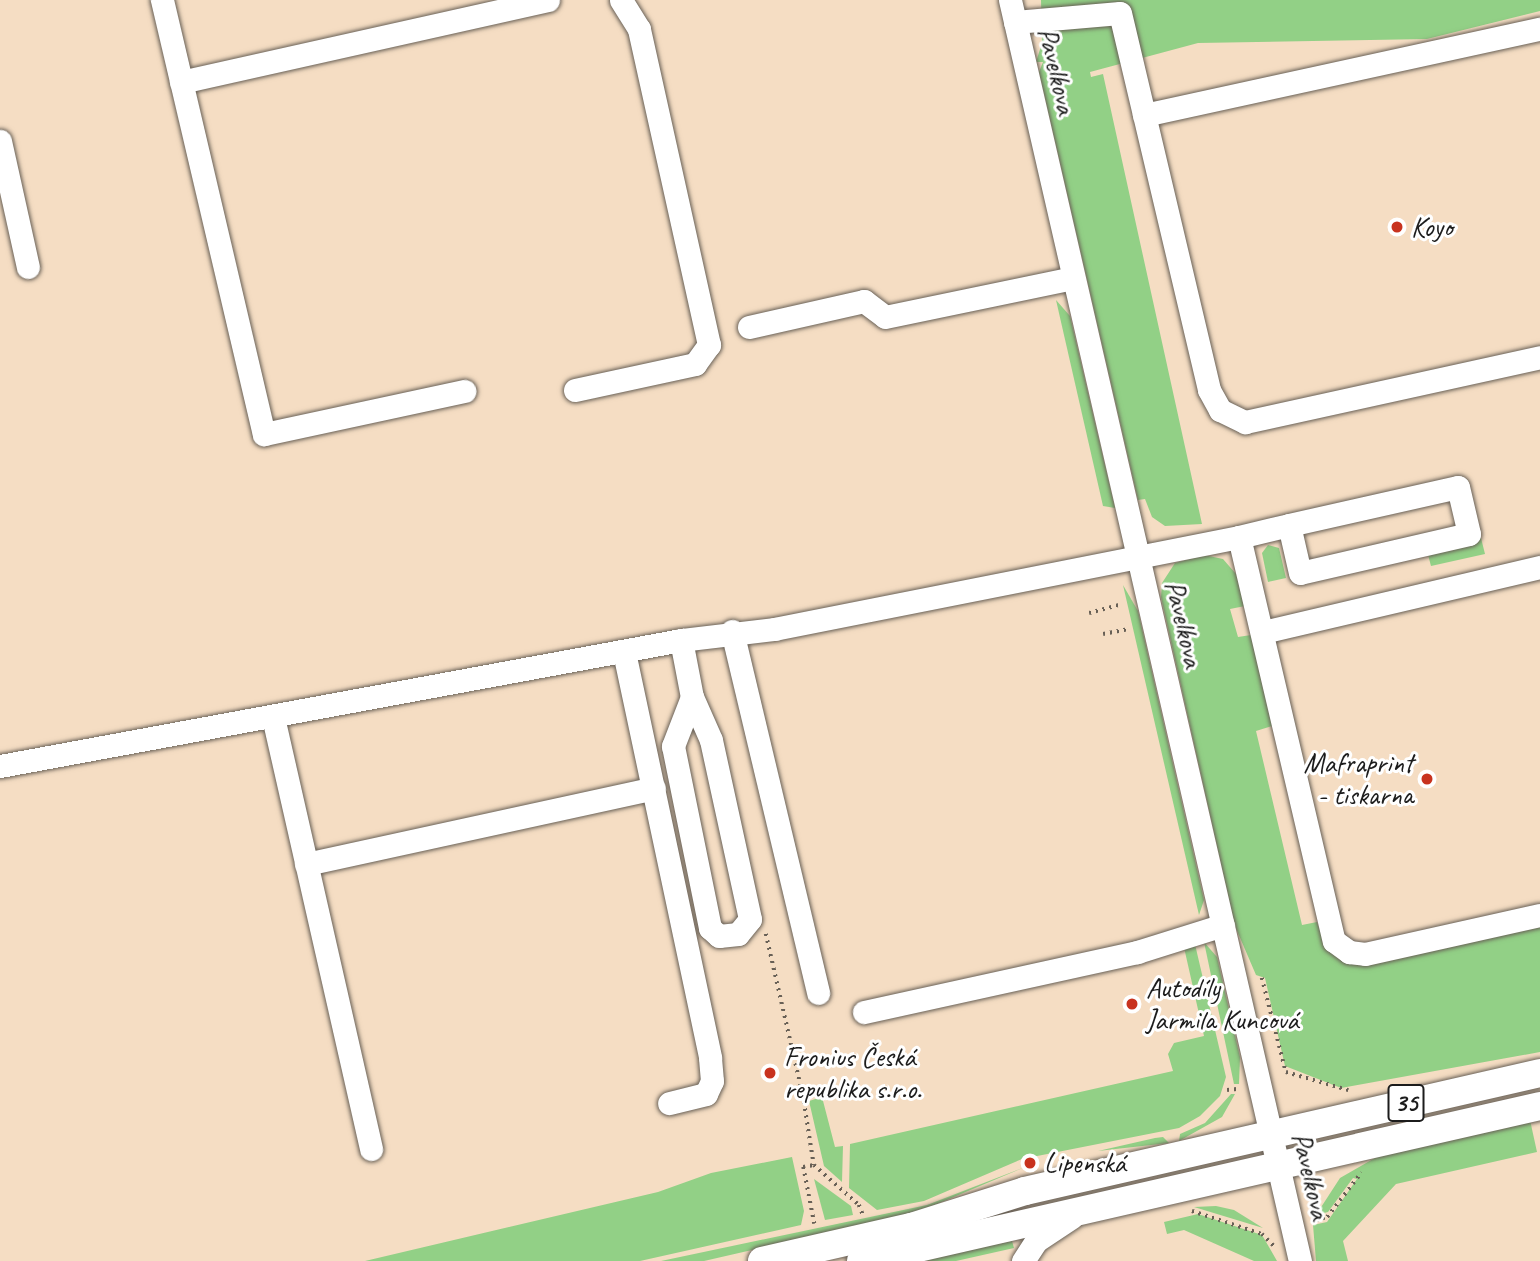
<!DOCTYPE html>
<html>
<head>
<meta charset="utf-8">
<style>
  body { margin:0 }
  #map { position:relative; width:1540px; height:1261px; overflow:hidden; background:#f5ddc3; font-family:Caveat,sans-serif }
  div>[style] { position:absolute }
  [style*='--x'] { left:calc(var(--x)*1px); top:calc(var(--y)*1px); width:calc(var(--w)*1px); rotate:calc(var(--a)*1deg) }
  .green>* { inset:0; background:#92d086 }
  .path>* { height:3.5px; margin-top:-1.75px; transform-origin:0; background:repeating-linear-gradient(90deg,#686056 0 2px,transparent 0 7px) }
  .roads { filter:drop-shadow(0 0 2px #686056) drop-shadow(0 0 2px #686056) }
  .minor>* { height:23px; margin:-11.5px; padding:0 11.5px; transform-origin:11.5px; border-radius:11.5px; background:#fff }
  .major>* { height:28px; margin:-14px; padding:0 14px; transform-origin:14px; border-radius:14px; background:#fff }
  .dots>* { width:19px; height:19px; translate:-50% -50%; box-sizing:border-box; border:4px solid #fff; border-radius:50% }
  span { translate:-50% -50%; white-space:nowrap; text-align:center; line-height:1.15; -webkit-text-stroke:6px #fff; paint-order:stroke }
  .shield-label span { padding:2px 5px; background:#fff; border:2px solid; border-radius:5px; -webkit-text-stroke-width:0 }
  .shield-label { font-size:26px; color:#1c1c1c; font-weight:700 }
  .street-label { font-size:28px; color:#1c1c1c }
  .poi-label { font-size:28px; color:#1c1c1c }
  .left { translate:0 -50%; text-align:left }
  .right { translate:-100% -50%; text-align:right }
</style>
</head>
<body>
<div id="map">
  <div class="green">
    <i style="clip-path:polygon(1041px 0,1540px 0,1540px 11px,1427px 39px,1198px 43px,1090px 72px,1091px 77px,1103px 74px,1202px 524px,1165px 526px,1152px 517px,1145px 499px,1138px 500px,1039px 72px,1043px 62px,1036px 62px,1042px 43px)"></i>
    <i style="clip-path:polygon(1056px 300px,1070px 316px,1115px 508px,1103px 506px)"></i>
    <i style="clip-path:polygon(1481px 538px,1485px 554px,1431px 566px,1427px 551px)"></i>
    <i style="clip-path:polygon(1268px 545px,1279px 548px,1286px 578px,1268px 582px,1262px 553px)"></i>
    <i style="clip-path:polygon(1204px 555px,1223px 559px,1236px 574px,1245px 606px,1230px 609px,1238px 637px,1251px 635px,1272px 726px,1256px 731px,1302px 925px,1317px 922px,1324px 941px,1346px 962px,1356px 965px,1540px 926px,1540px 1052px,1341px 1088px,1285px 1066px,1265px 978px,1256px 975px,1235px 926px,1161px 597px,1162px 583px,1175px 563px)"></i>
    <i style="clip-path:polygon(1123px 585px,1138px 611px,1204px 900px,1199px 915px)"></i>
    <i style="clip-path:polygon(1194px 940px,1226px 1077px,1220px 1096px,1200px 1116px,1179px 1128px,1022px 1159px,924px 1201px,877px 1210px,849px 1188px,850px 1144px,1173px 1071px,1168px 1054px,1174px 1043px,1204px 1036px,1183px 943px)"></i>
    <i style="clip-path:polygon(1204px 942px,1217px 957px,1240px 1057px,1239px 1084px,1234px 1084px)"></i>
    <i style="clip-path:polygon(1231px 1094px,1235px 1094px,1222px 1117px,1179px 1141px,1180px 1134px,1205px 1123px)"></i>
    <i style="clip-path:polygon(822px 1097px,835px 1147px,843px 1146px,842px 1182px,824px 1166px,809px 1101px)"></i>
    <i style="clip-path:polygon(1530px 1120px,1537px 1152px,1396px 1184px,1343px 1241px,1348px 1261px,1316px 1261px,1313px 1225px,1327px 1222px,1357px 1179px,1353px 1178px,1328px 1212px,1316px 1215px,1340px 1178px,1380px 1155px)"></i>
    <i style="clip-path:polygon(1163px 1137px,1169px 1143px,1098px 1151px,1155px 1138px)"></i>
    <i style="clip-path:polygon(792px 1157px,804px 1211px,801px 1225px,640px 1261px,365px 1261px,658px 1192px,711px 1173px)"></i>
    <i style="clip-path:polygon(1025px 1167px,918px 1212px,704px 1261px,661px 1261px,927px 1205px)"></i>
    <i style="clip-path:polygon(814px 1179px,851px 1206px,853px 1215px,825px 1220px)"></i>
    <i style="clip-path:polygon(1216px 1206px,1234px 1210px,1263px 1228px,1194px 1207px)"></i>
    <i style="clip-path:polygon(1198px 1214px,1262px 1235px,1277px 1261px,1254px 1261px,1184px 1230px,1167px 1234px,1164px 1222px)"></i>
    <i style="clip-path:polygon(1012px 1241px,1014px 1248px,956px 1261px,912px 1261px)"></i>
  </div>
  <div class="path">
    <i style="--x:1089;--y:613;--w:34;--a:-15"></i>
    <i style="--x:1103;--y:634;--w:25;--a:-11"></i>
    <i style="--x:766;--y:934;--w:165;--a:77.1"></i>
    <i style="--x:803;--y:1095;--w:71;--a:81.1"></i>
    <i style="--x:1262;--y:978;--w:97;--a:75.7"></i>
    <i style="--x:1286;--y:1072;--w:65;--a:16.2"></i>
    <i style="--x:1227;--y:1090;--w:10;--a:-6"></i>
    <i style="--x:1192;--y:1211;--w:74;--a:18.2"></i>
    <i style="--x:1262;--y:1234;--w:17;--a:45"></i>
    <i style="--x:1316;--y:1220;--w:11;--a:-15"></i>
    <i style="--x:1327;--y:1217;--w:56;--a:-52.3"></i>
    <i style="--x:814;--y:1224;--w:58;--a:-100.9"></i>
    <i style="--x:803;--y:1167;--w:11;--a:-10"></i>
    <i style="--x:814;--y:1165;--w:60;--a:41.6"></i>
    <i style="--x:859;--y:1205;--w:11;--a:68"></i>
  </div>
  <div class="roads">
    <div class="minor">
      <i style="--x:162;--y:0;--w:446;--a:76.8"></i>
      <i style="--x:264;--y:434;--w:205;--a:-12.1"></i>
      <i style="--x:1010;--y:0;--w:1294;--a:77.05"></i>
      <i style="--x:1015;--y:22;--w:105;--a:-4.9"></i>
      <i style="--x:1120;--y:13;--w:387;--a:76.7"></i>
      <i style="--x:1209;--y:390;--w:23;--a:61"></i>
      <i style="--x:1220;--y:410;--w:28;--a:26"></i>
      <i style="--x:1245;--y:422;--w:302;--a:-12.4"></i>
      <i style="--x:181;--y:82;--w:376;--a:-12.6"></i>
      <i style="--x:1144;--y:115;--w:405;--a:-12.3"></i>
      <i style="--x:0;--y:141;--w:129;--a:77.5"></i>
      <i style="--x:749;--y:327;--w:118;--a:-12.7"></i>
      <i style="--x:864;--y:301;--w:26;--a:37"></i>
      <i style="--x:885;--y:317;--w:192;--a:-11.7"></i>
      <i style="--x:575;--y:390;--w:123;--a:-12.2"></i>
      <i style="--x:695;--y:364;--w:24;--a:-54"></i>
      <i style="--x:709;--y:345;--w:324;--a:-102.5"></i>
      <i style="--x:639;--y:29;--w:34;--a:-122"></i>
      <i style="--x:1239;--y:537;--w:415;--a:76.8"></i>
      <i style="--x:1334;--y:941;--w:19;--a:36"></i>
      <i style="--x:1349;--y:952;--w:16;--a:7"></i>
      <i style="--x:1365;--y:954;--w:179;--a:-12.6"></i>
      <i style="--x:732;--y:631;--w:372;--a:76.6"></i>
      <i style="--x:1263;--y:632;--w:285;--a:-13.2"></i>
      <i style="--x:681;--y:640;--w:58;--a:79.1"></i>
      <i style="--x:692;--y:697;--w:53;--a:111.2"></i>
      <i style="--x:673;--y:746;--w:186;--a:78.5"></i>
      <i style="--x:710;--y:928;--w:12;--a:42"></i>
      <i style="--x:719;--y:936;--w:19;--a:-6"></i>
      <i style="--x:738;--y:934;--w:19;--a:-51"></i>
      <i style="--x:750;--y:919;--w:183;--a:-102.3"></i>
      <i style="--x:711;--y:740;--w:47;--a:-113.8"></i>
      <i style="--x:624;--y:652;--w:415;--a:78"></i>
      <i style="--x:710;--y:1058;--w:23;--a:85"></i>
      <i style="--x:712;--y:1081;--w:14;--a:115"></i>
      <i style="--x:706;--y:1094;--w:38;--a:166"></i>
      <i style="--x:273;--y:717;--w:443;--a:77.2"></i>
      <i style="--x:0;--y:766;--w:693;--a:-10.48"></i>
      <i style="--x:681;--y:640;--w:94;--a:-6.7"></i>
      <i style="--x:774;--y:629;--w:474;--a:-11.2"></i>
      <i style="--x:1239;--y:537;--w:51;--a:-13.5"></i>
      <i style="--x:1289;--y:525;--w:173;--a:-12.7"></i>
      <i style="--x:1458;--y:487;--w:48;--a:76.8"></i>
      <i style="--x:1469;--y:534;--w:173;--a:167"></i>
      <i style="--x:1300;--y:573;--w:49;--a:-102.9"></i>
      <i style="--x:306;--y:864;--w:356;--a:-12.3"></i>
      <i style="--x:864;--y:1012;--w:280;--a:-12.4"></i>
      <i style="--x:1137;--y:952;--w:90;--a:-17.4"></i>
      <i style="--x:1023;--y:1261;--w:24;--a:-57"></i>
      <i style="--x:1036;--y:1241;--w:43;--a:-33.7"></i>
    </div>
    <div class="major">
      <i style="--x:762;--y:1261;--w:153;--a:-12.9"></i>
      <i style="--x:911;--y:1227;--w:120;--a:-17.5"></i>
      <i style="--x:1025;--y:1191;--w:528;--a:-12.91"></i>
      <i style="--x:861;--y:1261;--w:696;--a:-12.86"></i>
    </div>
  </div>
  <div class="dots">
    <i style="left:1397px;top:227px;background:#c8321e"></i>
    <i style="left:1427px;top:779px;background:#c8321e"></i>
    <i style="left:1132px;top:1004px;background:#c8321e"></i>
    <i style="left:770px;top:1073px;background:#c8321e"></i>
    <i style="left:1030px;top:1163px;background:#c8321e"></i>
  </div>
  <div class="shield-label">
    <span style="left:1406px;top:1103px">35</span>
  </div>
  <div class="street-label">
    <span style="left:1057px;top:71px;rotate:77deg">Pavelkova</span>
    <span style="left:1184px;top:624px;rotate:77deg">Pavelkova</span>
    <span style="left:1311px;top:1176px;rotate:77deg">Pavelkova</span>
  </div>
  <div class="poi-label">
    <span class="left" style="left:1411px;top:227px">Koyo</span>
    <span class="right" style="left:1413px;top:779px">Mafraprint<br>- tiskarna</span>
    <span class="left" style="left:1146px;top:1004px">Autodíly<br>Jarmila Kuncová</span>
    <span class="left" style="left:784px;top:1073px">Fronius Česká<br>republika s.r.o.</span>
    <span class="left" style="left:1044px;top:1163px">Lipenská</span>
  </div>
</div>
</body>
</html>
